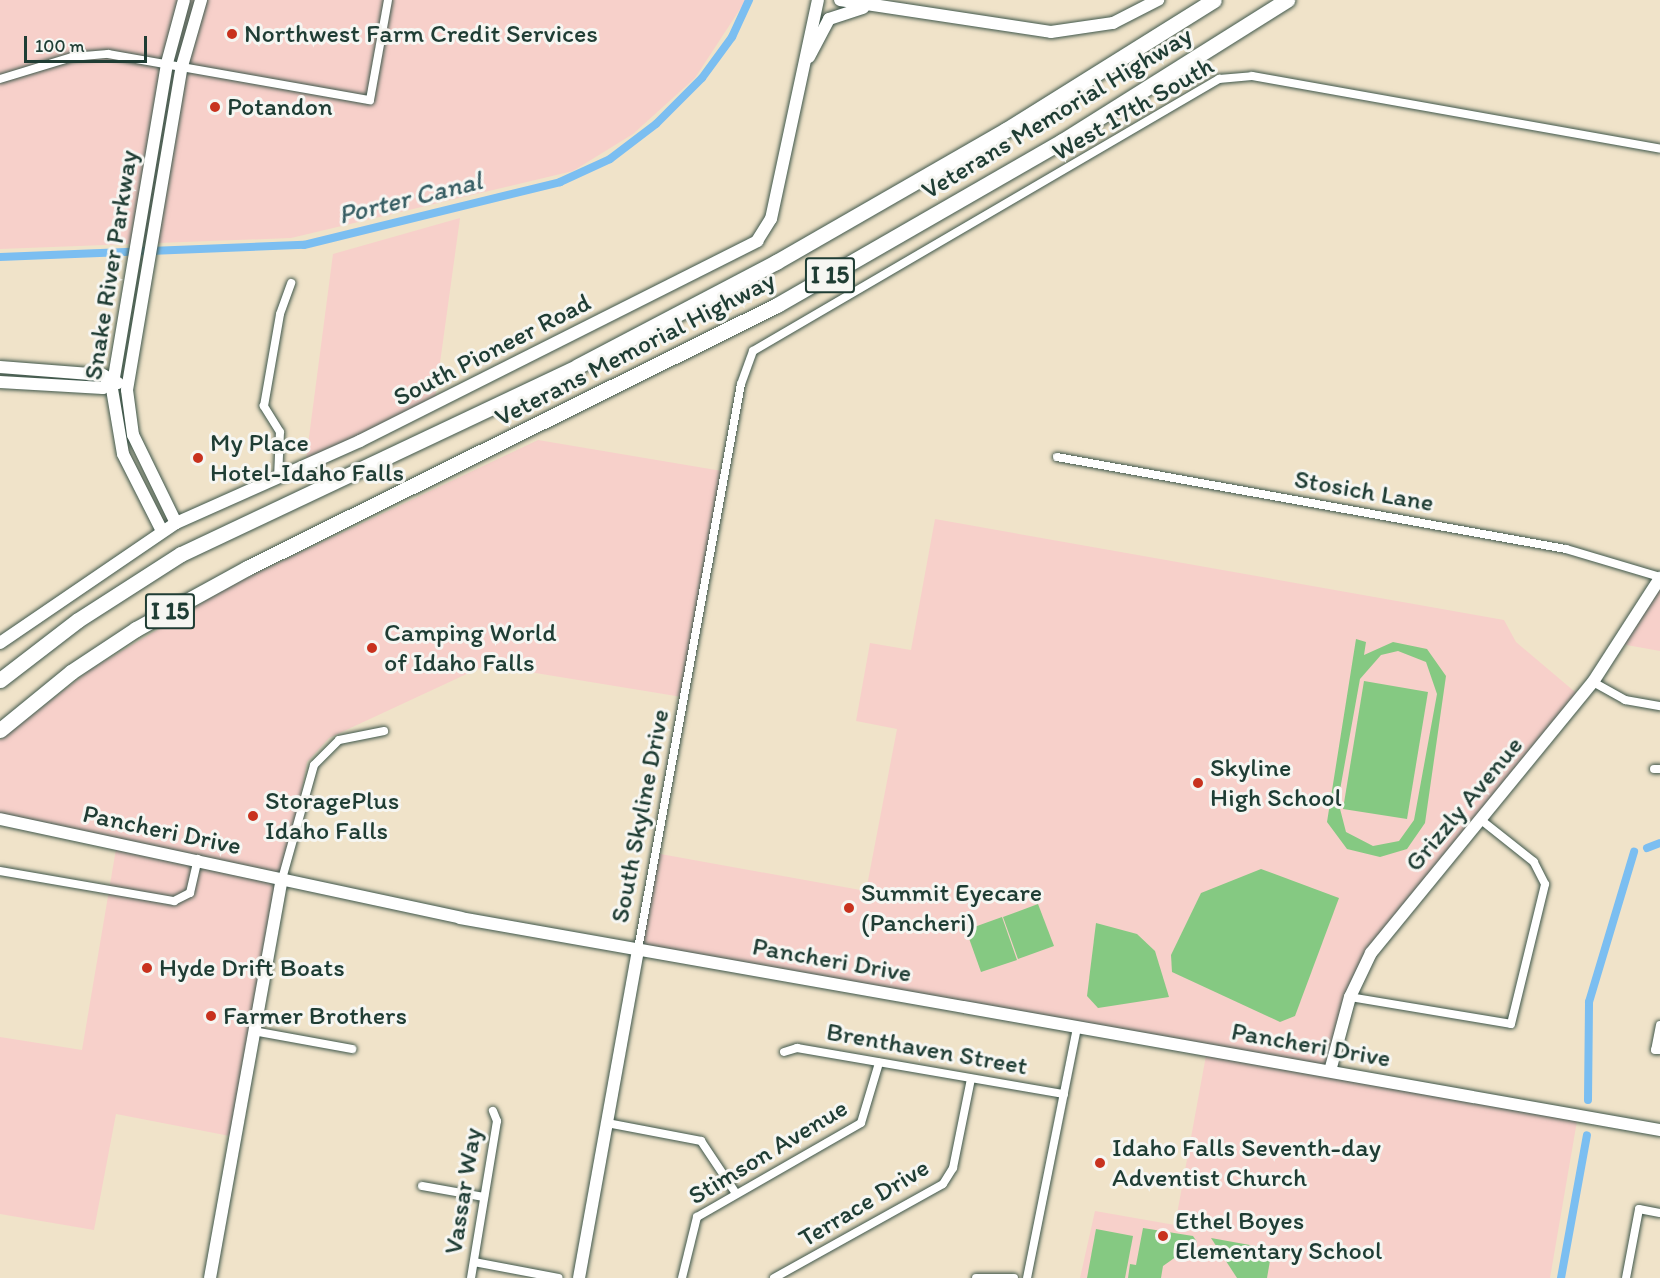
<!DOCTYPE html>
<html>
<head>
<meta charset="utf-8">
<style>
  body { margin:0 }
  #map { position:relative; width:1660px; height:1278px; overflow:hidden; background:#f0e3c9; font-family:Itim,sans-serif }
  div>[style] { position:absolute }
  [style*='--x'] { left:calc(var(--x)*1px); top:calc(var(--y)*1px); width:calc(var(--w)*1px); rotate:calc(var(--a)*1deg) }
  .built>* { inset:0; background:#f7d0ca }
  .green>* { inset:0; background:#85c982 }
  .canal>* { height:8px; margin:-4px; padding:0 4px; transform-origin:4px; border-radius:4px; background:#7bbef1 }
  .roads { filter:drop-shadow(0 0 2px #3e564a) drop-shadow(0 0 2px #3e564a) }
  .street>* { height:8px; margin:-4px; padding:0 4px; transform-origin:4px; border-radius:4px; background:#fff }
  .secondary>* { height:12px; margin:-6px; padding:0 6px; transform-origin:6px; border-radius:6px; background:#fff }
  .highway>* { height:15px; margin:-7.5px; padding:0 7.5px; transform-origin:7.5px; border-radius:7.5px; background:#fff }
  .dots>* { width:16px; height:16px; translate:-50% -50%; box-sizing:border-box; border:3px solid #f6f6f2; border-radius:50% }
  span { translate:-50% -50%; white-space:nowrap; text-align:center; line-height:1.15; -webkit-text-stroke:6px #f6f6f2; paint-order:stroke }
  .shield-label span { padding:2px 4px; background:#f6f6f2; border:2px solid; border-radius:4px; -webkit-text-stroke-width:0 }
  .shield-label { font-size:24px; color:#1f3d34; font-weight:700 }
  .poi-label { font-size:26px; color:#1f3d34 }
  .left { translate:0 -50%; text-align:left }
  .street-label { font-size:26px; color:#1f3d34 }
  .water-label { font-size:27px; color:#365d63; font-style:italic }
  .scale { position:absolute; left:24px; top:36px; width:123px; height:27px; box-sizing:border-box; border:3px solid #1f3d34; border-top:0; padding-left:8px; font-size:18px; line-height:21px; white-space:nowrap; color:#1f3d34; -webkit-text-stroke:4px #f6f6f2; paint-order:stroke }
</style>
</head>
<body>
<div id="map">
  <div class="built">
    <i style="clip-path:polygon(0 0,746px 0,695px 78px,633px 134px,573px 171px,291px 238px,0 249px)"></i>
    <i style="clip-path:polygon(460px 218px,435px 399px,306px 460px,333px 254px)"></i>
    <i style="clip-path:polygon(538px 440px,722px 471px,682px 697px,486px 665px,329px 738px,307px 762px,235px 1137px,116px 1114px,94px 1230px,0 1214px,0 1037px,82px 1050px,117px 843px,0 819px,0 740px,90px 670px,232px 585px)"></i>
    <i style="clip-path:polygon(935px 519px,1504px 620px,1516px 642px,1581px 697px,1371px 953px,1330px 1071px,1578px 1115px,1550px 1278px,1080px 1278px,1095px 1211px,1175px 1225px,1207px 1050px,638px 949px,655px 853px,866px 891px,897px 729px,856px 721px,870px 643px,911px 650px)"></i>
    <i style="clip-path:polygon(1660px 578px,1660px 651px,1621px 644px)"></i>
  </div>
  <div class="green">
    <i style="clip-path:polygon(evenodd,1356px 639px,1366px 642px,1364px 655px,1393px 642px,1427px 649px,1446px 676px,1425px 823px,1407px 849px,1380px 857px,1347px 849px,1327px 822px,1356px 639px,1398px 651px,1426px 662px,1437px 694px,1414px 820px,1399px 841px,1373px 846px,1346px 832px,1338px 801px,1360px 679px,1381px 655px,1398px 651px)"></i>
    <i style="clip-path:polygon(1364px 681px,1428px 692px,1407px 819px,1343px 809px)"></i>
    <i style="clip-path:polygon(1261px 869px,1339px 898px,1295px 1016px,1280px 1022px,1172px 972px,1171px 955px,1201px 893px)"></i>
    <i style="clip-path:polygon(1038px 904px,1054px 946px,1018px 959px,1003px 917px)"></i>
    <i style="clip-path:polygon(1002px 917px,1017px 960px,981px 972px,966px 930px)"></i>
    <i style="clip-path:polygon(1096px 923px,1137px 934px,1155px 951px,1169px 997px,1098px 1008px,1087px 996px)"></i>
    <i style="clip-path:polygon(1143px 1228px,1193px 1236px,1197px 1242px,1163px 1266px,1161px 1278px,1128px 1278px,1130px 1264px,1136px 1265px)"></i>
    <i style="clip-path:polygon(1096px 1229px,1133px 1236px,1125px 1278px,1087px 1278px)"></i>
    <i style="clip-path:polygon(1211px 1238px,1272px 1249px,1267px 1278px,1237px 1278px)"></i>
  </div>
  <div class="canal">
    <i style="--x:0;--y:257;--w:304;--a:-2.3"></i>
    <i style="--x:304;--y:245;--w:264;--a:-13.8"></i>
    <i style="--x:560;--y:182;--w:55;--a:-24.7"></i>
    <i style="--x:610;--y:159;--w:58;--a:-37.3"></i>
    <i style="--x:656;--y:124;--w:65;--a:-45"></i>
    <i style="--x:702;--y:78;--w:51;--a:-53.8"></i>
    <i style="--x:732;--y:37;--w:41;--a:-65.3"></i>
    <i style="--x:1647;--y:848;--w:14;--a:-21"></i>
    <i style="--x:1588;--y:1100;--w:98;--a:-89.4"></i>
    <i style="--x:1589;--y:1002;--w:157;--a:-73.3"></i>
    <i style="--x:1561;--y:1278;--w:145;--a:-79.7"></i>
  </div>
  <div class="roads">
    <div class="street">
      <i style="--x:0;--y:79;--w:75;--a:-17"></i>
      <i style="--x:72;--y:57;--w:36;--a:-5"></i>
      <i style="--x:108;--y:54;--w:266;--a:10"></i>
      <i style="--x:370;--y:100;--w:102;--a:-79.8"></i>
      <i style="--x:1057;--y:457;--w:517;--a:10.25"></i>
      <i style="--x:1566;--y:549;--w:98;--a:16.6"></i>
      <i style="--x:278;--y:479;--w:47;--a:-87.6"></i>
      <i style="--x:280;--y:432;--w:31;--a:-122"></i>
      <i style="--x:264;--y:406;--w:93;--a:-80.1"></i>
      <i style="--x:280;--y:314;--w:33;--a:-70"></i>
      <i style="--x:1593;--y:682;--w:37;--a:29"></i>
      <i style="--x:1625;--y:700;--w:36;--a:10"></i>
      <i style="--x:1654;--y:769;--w:6;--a:0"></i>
      <i style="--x:0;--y:871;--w:177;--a:9.8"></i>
      <i style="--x:174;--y:901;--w:18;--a:-27"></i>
      <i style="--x:190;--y:893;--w:35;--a:-77"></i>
      <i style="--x:282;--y:879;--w:118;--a:-74.3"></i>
      <i style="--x:314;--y:765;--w:35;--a:-45"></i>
      <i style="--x:339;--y:740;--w:46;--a:-11.3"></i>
      <i style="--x:638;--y:949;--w:574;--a:-79.67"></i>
      <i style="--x:741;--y:384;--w:35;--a:-70"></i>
      <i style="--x:753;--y:351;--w:540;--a:-30.27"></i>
      <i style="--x:1219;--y:79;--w:33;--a:-5"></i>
      <i style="--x:1252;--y:76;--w:414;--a:10.1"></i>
      <i style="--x:1350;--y:997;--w:163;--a:9.5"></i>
      <i style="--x:1511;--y:1024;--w:144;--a:-76.3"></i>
      <i style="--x:1545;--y:884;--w:25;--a:-117"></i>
      <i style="--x:1534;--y:862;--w:69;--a:-141.5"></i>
      <i style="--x:1660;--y:1025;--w:25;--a:101"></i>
      <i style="--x:1655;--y:1050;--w:5;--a:0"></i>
      <i style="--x:253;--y:1031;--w:101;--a:10.3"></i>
      <i style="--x:784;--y:1052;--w:14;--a:-17"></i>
      <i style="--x:797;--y:1048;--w:271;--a:9.8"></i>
      <i style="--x:607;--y:1123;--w:96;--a:10.8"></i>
      <i style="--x:701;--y:1141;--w:61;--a:56.3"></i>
      <i style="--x:422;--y:1186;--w:63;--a:10.1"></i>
      <i style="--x:474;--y:1262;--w:86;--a:10.7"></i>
      <i style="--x:471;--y:1278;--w:159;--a:-80.6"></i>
      <i style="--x:497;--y:1121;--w:11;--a:-112"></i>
      <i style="--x:682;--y:1278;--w:63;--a:-76.2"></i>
      <i style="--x:697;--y:1217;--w:189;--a:-29.8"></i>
      <i style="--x:861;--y:1123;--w:63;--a:-73.3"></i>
      <i style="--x:774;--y:1278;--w:193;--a:-29.1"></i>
      <i style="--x:943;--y:1184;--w:19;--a:-58"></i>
      <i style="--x:953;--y:1168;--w:91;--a:-78.6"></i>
      <i style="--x:976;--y:1278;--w:38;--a:0"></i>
      <i style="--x:1027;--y:1278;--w:256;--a:-78.7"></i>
      <i style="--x:1626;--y:1278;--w:70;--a:-79.3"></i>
      <i style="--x:1639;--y:1209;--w:21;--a:11"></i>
    </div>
    <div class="secondary">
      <i style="--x:840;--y:0;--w:213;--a:8.6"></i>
      <i style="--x:1051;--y:32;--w:63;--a:-8.3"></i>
      <i style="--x:1113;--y:23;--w:51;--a:-27.1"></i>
      <i style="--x:809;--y:57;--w:43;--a:-62.2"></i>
      <i style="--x:829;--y:19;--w:36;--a:-18"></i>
      <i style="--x:0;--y:367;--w:103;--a:4.4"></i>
      <i style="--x:103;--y:375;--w:17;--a:28"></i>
      <i style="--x:0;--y:382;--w:103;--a:3.3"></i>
      <i style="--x:103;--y:388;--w:8;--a:-50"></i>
      <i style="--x:176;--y:523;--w:98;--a:-116"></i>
      <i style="--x:133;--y:435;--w:45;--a:-97.6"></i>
      <i style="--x:127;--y:390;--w:329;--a:-80.4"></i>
      <i style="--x:182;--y:66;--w:69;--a:-73.9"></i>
      <i style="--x:162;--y:531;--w:86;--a:-116.9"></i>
      <i style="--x:123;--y:454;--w:66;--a:-99.6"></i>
      <i style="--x:112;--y:389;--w:331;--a:-80.4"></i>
      <i style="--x:167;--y:63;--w:65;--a:-74.9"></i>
      <i style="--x:0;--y:643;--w:213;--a:-34.3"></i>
      <i style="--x:176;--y:523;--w:201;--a:-24"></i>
      <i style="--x:360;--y:441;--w:445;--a:-26.7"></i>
      <i style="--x:757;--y:241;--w:26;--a:-58"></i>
      <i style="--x:771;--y:219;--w:224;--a:-77.9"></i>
      <i style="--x:0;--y:819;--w:471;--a:12.1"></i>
      <i style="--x:460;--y:918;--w:1219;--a:10.02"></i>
      <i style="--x:1330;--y:1071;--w:77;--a:-74.9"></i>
      <i style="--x:1350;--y:997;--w:49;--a:-64.5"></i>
      <i style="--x:1371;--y:953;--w:350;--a:-50.7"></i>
      <i style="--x:1593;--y:682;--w:124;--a:-57.2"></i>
      <i style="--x:210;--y:1278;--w:405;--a:-79.8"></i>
      <i style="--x:579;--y:1278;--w:334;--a:-79.8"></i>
    </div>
    <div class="highway">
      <i style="--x:0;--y:680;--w:98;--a:-37.6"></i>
      <i style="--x:78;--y:620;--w:122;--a:-32.7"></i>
      <i style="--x:181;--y:554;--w:439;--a:-25.3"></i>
      <i style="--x:578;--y:366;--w:224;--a:-27.7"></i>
      <i style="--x:776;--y:262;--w:265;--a:-29.9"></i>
      <i style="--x:1006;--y:130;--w:245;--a:-32"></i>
      <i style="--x:0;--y:730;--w:92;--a:-39.2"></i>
      <i style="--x:71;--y:672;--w:78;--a:-33.5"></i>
      <i style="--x:136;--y:629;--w:127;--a:-28.8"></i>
      <i style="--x:247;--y:568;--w:592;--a:-26.39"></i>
      <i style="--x:777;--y:305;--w:329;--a:-29.9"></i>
      <i style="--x:1062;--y:141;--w:266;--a:-32.1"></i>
    </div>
  </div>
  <div class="dots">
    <i style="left:232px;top:34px;background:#c8321e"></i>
    <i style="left:215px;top:107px;background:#c8321e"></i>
    <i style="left:198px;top:458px;background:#c8321e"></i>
    <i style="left:372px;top:648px;background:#c8321e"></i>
    <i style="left:1198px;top:783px;background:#c8321e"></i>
    <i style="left:253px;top:816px;background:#c8321e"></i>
    <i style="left:849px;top:908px;background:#c8321e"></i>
    <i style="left:147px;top:968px;background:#c8321e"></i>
    <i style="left:211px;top:1016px;background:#c8321e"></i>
    <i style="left:1100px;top:1163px;background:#c8321e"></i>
    <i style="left:1163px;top:1236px;background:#c8321e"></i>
  </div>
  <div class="shield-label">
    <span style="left:830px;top:275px">I 15</span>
    <span style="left:170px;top:611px">I 15</span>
  </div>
  <div class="poi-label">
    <span class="left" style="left:244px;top:34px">Northwest Farm Credit Services</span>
    <span class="left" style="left:227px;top:107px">Potandon</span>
    <span class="left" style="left:210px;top:458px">My Place<br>Hotel-Idaho Falls</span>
    <span class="left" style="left:384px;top:648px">Camping World<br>of Idaho Falls</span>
    <span class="left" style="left:1210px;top:783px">Skyline<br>High School</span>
    <span class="left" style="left:265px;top:816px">StoragePlus<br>Idaho Falls</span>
    <span class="left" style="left:861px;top:908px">Summit Eyecare<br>(Pancheri)</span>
    <span class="left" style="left:159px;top:968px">Hyde Drift Boats</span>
    <span class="left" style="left:223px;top:1016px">Farmer Brothers</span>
    <span class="left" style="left:1112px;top:1163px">Idaho Falls Seventh-day<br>Adventist Church</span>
    <span class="left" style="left:1175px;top:1236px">Ethel Boyes<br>Elementary School</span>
  </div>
  <div class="street-label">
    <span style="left:1133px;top:109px;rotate:-30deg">West 17th South</span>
    <span style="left:1057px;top:113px;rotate:-31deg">Veterans Memorial Highway</span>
    <span style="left:111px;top:265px;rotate:-81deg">Snake River Parkway</span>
    <span style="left:635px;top:349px;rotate:-27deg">Veterans Memorial Highway</span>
    <span style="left:492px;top:350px;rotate:-27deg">South Pioneer Road</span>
    <span style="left:1364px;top:491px;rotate:10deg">Stosich Lane</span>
    <span style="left:1464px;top:804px;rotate:-50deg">Grizzly Avenue</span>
    <span style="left:640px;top:816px;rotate:-79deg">South Skyline Drive</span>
    <span style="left:162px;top:830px;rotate:12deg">Pancheri Drive</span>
    <span style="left:832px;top:960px;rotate:10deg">Pancheri Drive</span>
    <span style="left:1311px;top:1045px;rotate:10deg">Pancheri Drive</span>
    <span style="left:927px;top:1049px;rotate:10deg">Brenthaven Street</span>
    <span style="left:768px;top:1152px;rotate:-31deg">Stimson Avenue</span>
    <span style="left:463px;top:1191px;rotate:-81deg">Vassar Way</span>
    <span style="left:864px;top:1203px;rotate:-31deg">Terrace Drive</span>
  </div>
  <div class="water-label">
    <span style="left:410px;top:197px;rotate:-14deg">Porter Canal</span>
  </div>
  <div class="scale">100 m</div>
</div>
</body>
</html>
